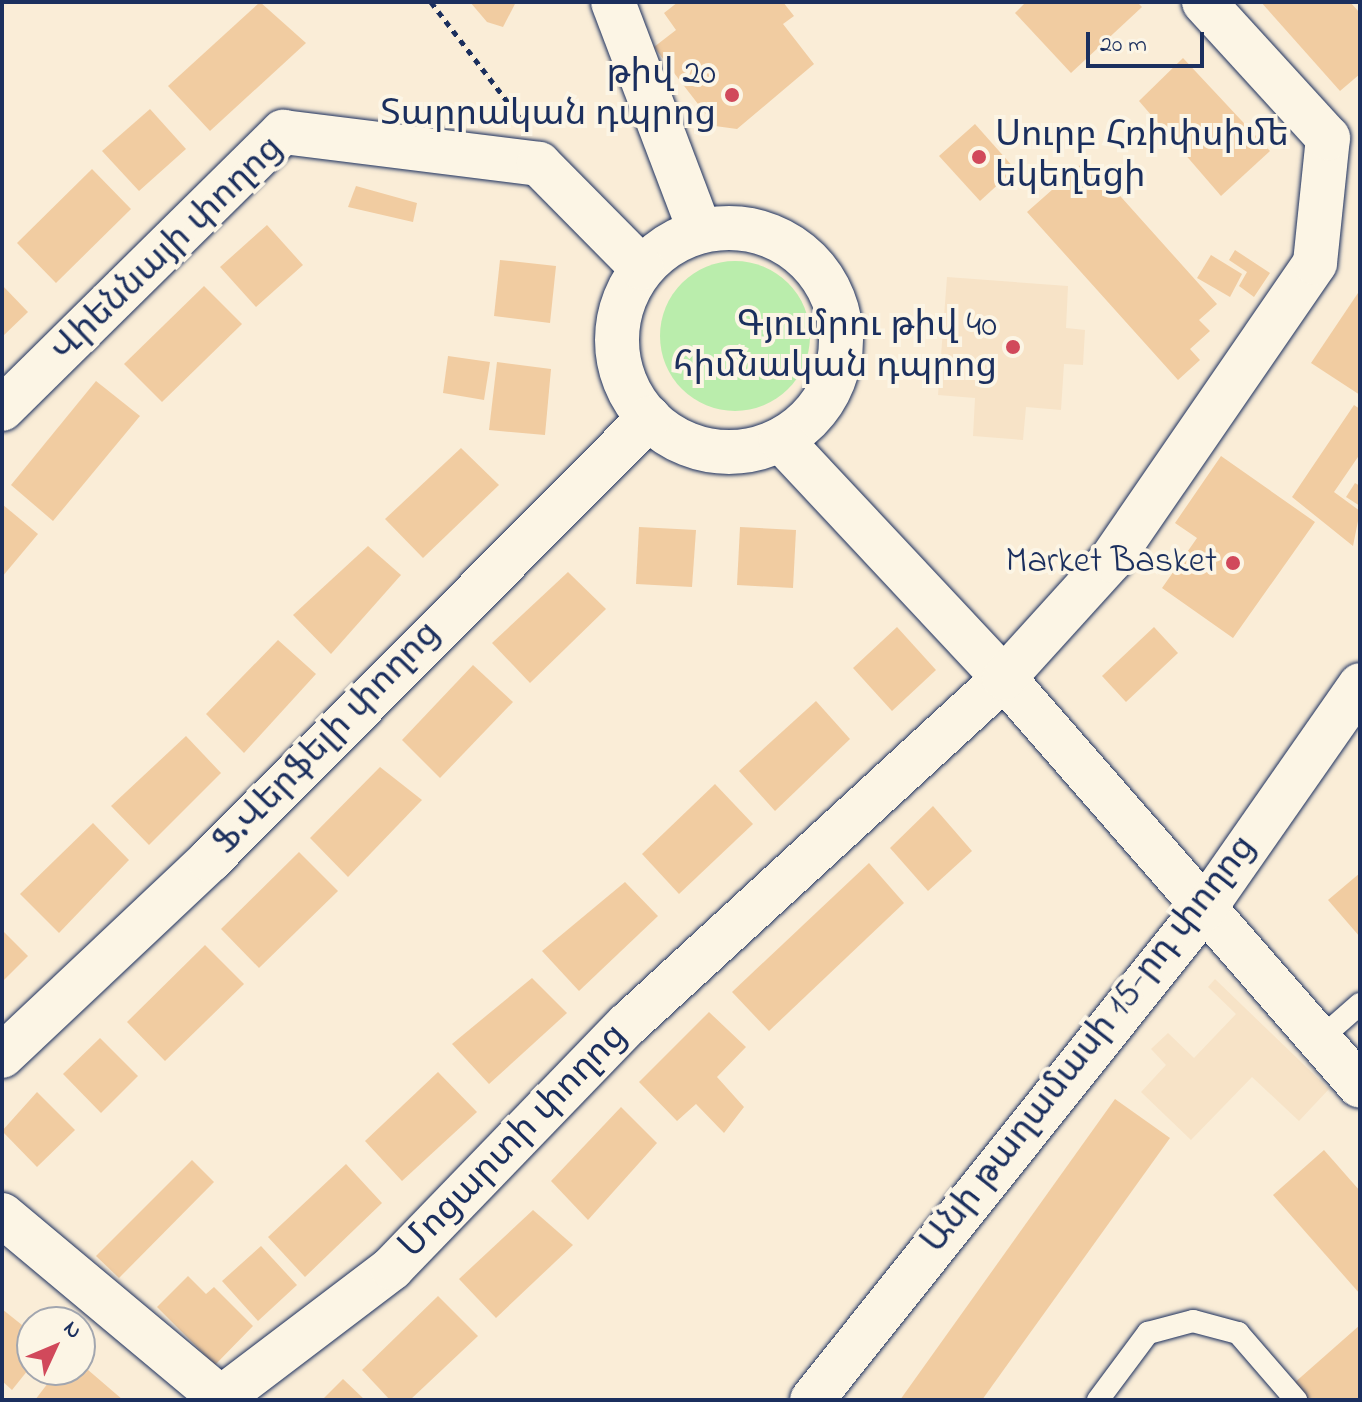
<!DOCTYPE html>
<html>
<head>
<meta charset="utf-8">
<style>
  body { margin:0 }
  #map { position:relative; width:1362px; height:1402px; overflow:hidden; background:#faedd7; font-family:"Indie Flower","Noto Sans Armenian",sans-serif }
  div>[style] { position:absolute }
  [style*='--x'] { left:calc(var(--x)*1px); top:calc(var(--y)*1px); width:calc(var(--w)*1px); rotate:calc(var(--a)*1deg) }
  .built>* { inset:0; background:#f7e3c7 }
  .green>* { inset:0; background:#baedac }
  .round { border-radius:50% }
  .building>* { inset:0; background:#f1cca1 }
  .path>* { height:5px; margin-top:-2.5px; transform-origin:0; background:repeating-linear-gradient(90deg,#1b2f5e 0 6px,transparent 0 12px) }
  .roads { filter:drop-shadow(0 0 2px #1b2f5e) drop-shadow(0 0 2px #1b2f5e) }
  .lane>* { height:22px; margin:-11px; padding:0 11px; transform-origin:11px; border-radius:11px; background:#fcf5e5 }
  .street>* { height:44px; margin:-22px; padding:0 22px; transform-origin:22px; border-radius:22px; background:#fcf5e5 }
  .street>.ring { margin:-22px; padding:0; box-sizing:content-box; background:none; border:44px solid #fcf5e5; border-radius:50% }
  .dots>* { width:22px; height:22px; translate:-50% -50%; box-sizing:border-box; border:4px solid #fcf5e5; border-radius:50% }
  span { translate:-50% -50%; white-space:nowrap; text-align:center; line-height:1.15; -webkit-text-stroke:8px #fcf5e5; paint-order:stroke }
  .poi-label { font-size:36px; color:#1b2f5e }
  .right { translate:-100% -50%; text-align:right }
  .left { translate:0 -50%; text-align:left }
  .street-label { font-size:36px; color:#1b2f5e }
  .frame { position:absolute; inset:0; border:4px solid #1b2f5e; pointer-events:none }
  .north { position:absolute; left:16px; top:1306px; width:80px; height:80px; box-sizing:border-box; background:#fcf5e5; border:2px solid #a2a6af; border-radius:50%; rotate:46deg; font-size:22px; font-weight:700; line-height:32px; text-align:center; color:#1b2f5e }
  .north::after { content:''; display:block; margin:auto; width:28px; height:36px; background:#d1495b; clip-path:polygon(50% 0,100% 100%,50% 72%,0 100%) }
  .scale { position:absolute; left:1086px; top:32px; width:118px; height:36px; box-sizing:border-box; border:4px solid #1b2f5e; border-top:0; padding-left:10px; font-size:24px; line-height:28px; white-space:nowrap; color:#1b2f5e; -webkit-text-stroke:6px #fcf5e5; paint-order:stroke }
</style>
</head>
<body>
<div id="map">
  <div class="built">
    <i style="clip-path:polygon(947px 277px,1068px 286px,1066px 328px,1085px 330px,1083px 365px,1064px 364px,1061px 410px,1026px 407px,1023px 440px,973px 436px,975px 398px,938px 395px)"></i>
    <i style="clip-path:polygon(1215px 979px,1329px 1089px,1299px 1121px,1252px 1077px,1191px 1140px,1141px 1092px,1166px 1065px,1151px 1049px,1168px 1033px,1194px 1058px,1236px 1014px,1208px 987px)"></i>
  </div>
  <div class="green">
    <i class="round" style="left:660px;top:261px;width:150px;height:150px"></i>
  </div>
  <div class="building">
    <i style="clip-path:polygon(260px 2px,306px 43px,210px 131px,168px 86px)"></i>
    <i style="clip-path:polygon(470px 2px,516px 2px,503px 27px,487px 22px)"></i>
    <i style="clip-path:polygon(678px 2px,783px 2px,794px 16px,783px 24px,814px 64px,737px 129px,715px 126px,654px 47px,676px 30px,664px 13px)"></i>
    <i style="clip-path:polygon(1026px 2px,1137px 2px,1142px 7px,1071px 73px,1015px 13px)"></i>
    <i style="clip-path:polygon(1261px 2px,1350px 2px,1360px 13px,1360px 74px,1340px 91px)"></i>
    <i style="clip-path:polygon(1183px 58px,1270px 151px,1221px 196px,1139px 101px)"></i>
    <i style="clip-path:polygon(150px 109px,186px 149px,139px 191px,102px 151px)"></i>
    <i style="clip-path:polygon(975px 124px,1015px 169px,980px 201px,939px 156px)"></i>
    <i style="clip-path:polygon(1087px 159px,1217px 304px,1199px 320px,1210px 331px,1190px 349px,1200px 360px,1178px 380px,1027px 212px)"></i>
    <i style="clip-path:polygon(92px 169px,131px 209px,56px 283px,17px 243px)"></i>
    <i style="clip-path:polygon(356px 186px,417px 203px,413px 222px,348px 207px)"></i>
    <i style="clip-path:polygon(267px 225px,303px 265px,256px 307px,220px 267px)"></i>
    <i style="clip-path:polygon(1235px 250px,1270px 273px,1254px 297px,1239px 286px,1247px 272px,1229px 260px)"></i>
    <i style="clip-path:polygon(1211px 255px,1242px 274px,1230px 297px,1197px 278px)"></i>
    <i style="clip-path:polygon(500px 260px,556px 266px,550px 323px,494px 316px)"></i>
    <i style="clip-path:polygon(2px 285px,28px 312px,2px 337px)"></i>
    <i style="clip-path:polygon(204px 286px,242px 324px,162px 402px,124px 364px)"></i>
    <i style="clip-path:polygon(1360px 290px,1360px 395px,1311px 363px)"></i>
    <i style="clip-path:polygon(448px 356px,490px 362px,484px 400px,443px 393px)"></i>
    <i style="clip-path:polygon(497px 362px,551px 369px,545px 435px,489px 430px)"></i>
    <i style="clip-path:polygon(96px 381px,140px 416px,53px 521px,11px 485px)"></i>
    <i style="clip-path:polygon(1354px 405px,1360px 409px,1360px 454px,1334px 492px,1360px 511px,1353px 546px,1292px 497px)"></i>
    <i style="clip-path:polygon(461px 448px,499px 485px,423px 558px,385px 519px)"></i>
    <i style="clip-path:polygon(1221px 456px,1315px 522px,1233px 638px,1162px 588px,1197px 538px,1175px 523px)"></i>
    <i style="clip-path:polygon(1355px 483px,1360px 486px,1360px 506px,1346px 497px)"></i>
    <i style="clip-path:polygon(2px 504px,38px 534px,2px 577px)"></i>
    <i style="clip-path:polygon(639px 527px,696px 530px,692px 587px,636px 584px)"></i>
    <i style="clip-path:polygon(740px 527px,796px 530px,793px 588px,737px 585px)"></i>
    <i style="clip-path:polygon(368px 546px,401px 575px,331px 654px,293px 615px)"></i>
    <i style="clip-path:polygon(568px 572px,606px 609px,530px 683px,492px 643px)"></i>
    <i style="clip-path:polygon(897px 627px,936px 670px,892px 711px,853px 668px)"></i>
    <i style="clip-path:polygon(1154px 627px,1178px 653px,1126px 702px,1102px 676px)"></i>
    <i style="clip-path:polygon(278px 640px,316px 674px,244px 753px,206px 714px)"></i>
    <i style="clip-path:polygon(473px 665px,513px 702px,440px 778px,402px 740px)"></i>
    <i style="clip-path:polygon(816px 701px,850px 739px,775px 811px,739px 771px)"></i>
    <i style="clip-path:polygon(186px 736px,221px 773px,149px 845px,111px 806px)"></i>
    <i style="clip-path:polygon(380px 767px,422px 800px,348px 877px,310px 838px)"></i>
    <i style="clip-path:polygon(715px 784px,753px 824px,679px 894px,642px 854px)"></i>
    <i style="clip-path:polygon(933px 806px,972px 851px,928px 891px,890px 848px)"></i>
    <i style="clip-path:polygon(93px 823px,129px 860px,59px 933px,20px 894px)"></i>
    <i style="clip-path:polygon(299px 852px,338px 891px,259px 968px,221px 929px)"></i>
    <i style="clip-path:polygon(869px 863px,904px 903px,769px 1031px,732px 992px)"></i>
    <i style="clip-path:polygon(1360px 873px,1360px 937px,1328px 900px)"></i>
    <i style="clip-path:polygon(625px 882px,658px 916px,579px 991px,542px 951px)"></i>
    <i style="clip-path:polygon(2px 930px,28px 956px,2px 982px)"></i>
    <i style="clip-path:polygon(205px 945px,244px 984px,165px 1061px,127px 1022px)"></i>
    <i style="clip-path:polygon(532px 978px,567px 1013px,489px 1084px,452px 1044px)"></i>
    <i style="clip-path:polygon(709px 1012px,746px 1047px,717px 1077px,744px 1107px,724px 1133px,696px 1104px,677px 1121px,639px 1082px)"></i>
    <i style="clip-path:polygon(100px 1038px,138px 1076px,101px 1113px,63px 1074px)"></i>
    <i style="clip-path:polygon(438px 1072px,477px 1112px,402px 1181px,365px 1141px)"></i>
    <i style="clip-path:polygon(37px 1092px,75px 1130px,37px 1167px,2px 1131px)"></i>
    <i style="clip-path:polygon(1115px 1099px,1170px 1138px,982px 1400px,900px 1400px)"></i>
    <i style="clip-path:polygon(621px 1107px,657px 1143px,588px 1220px,551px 1181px)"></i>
    <i style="clip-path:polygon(1324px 1150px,1360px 1191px,1360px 1294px,1273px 1195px)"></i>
    <i style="clip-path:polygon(192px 1160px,214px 1182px,119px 1278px,96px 1256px)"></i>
    <i style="clip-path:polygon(346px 1164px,382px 1203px,305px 1277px,268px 1237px)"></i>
    <i style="clip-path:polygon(533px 1210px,573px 1245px,496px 1318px,459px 1279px)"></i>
    <i style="clip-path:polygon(261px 1246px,297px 1285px,258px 1321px,222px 1281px)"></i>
    <i style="clip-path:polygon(188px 1276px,206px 1294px,214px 1287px,253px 1326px,215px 1365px,157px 1307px)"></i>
    <i style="clip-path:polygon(438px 1296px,478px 1336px,410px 1400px,390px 1400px,362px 1370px)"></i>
    <i style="clip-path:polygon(2px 1309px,32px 1333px,32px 1365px,12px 1390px,2px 1381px)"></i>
    <i style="clip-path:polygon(1360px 1325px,1360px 1400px,1307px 1400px,1293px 1384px)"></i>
    <i style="clip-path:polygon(80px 1363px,123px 1400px,35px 1400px,58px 1370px,80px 1370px)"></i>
    <i style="clip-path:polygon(343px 1379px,365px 1400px,322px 1400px)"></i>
  </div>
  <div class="path">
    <i style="--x:431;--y:2;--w:151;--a:52.5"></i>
  </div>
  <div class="roads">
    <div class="lane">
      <i style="--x:1320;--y:1039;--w:53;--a:-41.2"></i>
      <i style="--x:1098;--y:1400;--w:84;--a:-53.3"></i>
      <i style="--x:1148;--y:1333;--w:47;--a:-14.9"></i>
      <i style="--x:1193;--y:1321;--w:47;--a:14.9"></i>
      <i style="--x:1238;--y:1333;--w:89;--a:49.1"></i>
    </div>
    <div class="street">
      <i style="--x:613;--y:2;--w:245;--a:69.2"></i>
      <i class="ring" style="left:617px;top:228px;width:180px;height:180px"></i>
      <i style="--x:2;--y:409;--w:395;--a:-44.6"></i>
      <i style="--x:283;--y:132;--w:258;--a:7.1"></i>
      <i style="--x:539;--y:164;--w:146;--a:45.3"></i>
      <i style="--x:781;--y:440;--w:326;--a:46.9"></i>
      <i style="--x:1004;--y:678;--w:541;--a:48.89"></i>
      <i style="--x:2;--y:1056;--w:286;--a:-43.3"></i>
      <i style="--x:210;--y:860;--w:623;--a:-45.2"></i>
      <i style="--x:2;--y:1215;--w:285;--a:39.9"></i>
      <i style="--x:221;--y:1398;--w:215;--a:-37.2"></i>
      <i style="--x:392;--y:1268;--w:339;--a:-46"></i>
      <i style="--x:628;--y:1024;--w:511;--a:-42.62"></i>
      <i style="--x:1004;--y:678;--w:159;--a:-47.8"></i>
      <i style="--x:1111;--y:560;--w:360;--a:-55.5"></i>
      <i style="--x:1315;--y:263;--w:126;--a:-84.1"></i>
      <i style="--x:1328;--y:138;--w:184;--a:-132.4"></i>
      <i style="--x:812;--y:1400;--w:628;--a:-51.4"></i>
      <i style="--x:1204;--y:909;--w:273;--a:-55.1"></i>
    </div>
  </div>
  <div class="dots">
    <i style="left:732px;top:95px;background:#d1495b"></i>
    <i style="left:979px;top:157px;background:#d1495b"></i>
    <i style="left:1013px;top:347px;background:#d1495b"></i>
    <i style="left:1233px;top:563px;background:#d1495b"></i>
  </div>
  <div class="poi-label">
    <span class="right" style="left:716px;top:95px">թիվ 20<br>Տարրական դպրոց</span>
    <span class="left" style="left:995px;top:157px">Սուրբ Հռիփսիմե<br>եկեղեցի</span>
    <span class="right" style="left:997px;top:347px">Գյումրու թիվ 40<br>հիմնական դպրոց</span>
    <span class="right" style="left:1217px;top:563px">Market Basket</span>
  </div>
  <div class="street-label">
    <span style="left:168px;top:250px;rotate:-44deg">Վիեննայի փողոց</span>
    <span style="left:328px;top:739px;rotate:-46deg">Ֆ.Վերֆելի փողոց</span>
    <span style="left:1090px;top:1045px;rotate:-52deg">Անի թաղամասի 15-րդ փողոց</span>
    <span style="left:514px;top:1142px;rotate:-46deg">Մոցարտի փողոց</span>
  </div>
  <div class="frame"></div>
  <div class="north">N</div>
  <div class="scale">20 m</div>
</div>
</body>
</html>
